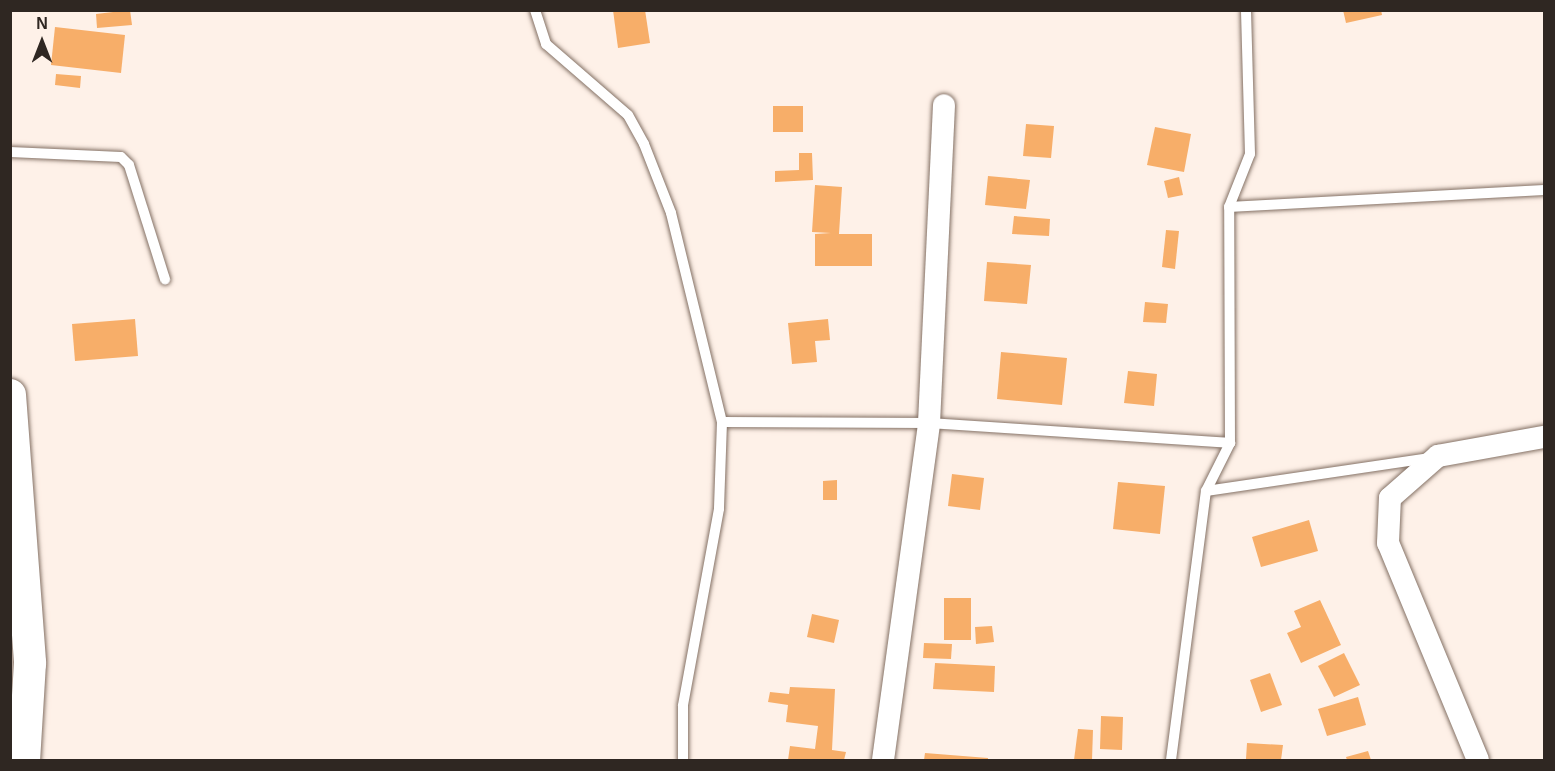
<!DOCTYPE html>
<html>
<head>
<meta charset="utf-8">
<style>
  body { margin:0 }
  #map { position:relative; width:1555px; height:771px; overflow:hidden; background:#fef1e8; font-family:Arial,sans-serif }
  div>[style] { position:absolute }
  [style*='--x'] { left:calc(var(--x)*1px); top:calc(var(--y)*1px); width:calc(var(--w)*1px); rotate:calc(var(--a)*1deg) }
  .building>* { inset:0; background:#f7ae69 }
  .roads { filter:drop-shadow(0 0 2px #847165) drop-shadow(0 0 2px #847165) }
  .lane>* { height:10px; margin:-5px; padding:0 5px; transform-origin:5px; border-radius:5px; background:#fff }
  .street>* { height:22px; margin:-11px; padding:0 11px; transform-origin:11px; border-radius:11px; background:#fff }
  .secondary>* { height:32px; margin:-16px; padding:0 16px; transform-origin:16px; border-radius:16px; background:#fff }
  span { translate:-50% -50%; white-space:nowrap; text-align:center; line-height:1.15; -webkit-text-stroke:4.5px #fef1e8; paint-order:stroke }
  .frame { position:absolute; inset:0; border:12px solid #2f2722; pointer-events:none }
  .north { position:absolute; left:12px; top:12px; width:60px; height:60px; -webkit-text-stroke:4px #fef1e8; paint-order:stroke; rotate:0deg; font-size:16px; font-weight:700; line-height:24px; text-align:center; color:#2f2722 }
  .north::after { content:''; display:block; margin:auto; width:21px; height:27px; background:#2f2722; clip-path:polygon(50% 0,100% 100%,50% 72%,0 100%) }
</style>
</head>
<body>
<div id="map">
  <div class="building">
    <i style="clip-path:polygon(130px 10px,132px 25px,97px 28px,96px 14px)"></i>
    <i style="clip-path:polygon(613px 10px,645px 10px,650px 43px,618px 48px)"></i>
    <i style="clip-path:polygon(1343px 10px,1381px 10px,1382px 15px,1346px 23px)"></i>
    <i style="clip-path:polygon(55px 27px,125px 35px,121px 73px,51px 65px)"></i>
    <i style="clip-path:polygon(56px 74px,81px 76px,80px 88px,55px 85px)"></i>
    <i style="clip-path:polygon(773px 106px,803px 106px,803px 132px,773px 132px)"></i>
    <i style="clip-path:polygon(1026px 124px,1054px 126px,1051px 158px,1023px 156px)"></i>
    <i style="clip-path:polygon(1155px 127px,1191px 134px,1184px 172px,1147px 165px)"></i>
    <i style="clip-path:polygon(799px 153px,812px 153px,813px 180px,775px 182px,775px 171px,799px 170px)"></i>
    <i style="clip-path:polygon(988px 176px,1030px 180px,1026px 209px,985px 205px)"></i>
    <i style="clip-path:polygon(1179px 177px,1183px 195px,1168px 198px,1164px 181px)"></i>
    <i style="clip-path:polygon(815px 185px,842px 187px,839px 234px,872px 234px,872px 266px,815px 266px,815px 234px,831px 233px,812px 232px)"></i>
    <i style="clip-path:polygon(1014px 216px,1050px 219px,1049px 236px,1012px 234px)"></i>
    <i style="clip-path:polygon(1166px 230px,1179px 231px,1175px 269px,1162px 267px)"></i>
    <i style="clip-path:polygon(987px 262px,1031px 265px,1027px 304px,984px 301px)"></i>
    <i style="clip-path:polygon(1145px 302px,1168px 304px,1166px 323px,1143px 322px)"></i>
    <i style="clip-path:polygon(135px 319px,138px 356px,75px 361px,72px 324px)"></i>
    <i style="clip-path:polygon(828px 319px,830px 340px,815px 341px,817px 362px,792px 364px,788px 323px)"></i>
    <i style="clip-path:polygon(1001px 352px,1067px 358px,1062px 405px,997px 399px)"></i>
    <i style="clip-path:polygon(1128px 371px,1157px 374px,1154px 406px,1124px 403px)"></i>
    <i style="clip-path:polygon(952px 474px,984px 478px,980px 510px,948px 506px)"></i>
    <i style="clip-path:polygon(837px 480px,837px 500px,823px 500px,823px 481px)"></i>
    <i style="clip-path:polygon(1118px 482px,1165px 486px,1160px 534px,1113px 529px)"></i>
    <i style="clip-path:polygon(1309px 520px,1318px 551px,1261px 567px,1252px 537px)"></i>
    <i style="clip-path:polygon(944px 598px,971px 598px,971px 640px,944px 640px)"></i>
    <i style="clip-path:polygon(1320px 600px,1341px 645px,1301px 663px,1287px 633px,1301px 627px,1294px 611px)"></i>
    <i style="clip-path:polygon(812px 614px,839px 620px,834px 643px,807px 637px)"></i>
    <i style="clip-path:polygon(992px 626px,994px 642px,976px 644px,975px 627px)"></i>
    <i style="clip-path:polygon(924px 643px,952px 644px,951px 659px,923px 658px)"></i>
    <i style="clip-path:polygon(1344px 653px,1360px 685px,1334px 697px,1318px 666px)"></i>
    <i style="clip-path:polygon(935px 663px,995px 666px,994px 692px,933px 689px)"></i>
    <i style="clip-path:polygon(1270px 673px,1282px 705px,1261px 712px,1250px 680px)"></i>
    <i style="clip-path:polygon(790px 687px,835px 689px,832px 750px,846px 752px,844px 760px,788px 760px,790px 746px,815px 749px,818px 726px,786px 722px,788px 705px,768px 702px,770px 692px,789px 694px)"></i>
    <i style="clip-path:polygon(1358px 697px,1366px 725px,1327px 736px,1318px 709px)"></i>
    <i style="clip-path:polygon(1101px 716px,1123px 717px,1122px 750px,1100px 749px)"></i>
    <i style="clip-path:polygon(1078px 729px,1093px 730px,1092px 760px,1074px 760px)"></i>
    <i style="clip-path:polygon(1247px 743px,1283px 745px,1281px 760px,1246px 759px)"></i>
    <i style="clip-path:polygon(1368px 751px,1371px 760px,1347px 760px,1346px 757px)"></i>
    <i style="clip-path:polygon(925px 753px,988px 758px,988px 760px,924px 760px)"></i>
  </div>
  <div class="roads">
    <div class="lane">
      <i style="--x:535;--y:10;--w:36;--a:72"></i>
      <i style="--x:546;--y:44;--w:108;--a:40.9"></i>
      <i style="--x:628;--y:115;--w:33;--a:61"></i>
      <i style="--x:644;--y:144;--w:74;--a:68.6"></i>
      <i style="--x:671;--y:213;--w:215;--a:76.3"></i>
      <i style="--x:722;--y:422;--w:87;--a:92"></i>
      <i style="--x:719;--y:509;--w:200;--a:100.4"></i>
      <i style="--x:683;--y:706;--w:54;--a:90"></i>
      <i style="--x:10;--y:152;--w:111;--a:2.6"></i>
      <i style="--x:121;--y:157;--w:11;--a:45"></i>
      <i style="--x:129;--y:165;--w:120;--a:72.5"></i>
      <i style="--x:1229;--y:207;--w:315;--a:-3.1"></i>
      <i style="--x:722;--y:422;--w:207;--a:0.3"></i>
      <i style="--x:929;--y:423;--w:302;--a:3.8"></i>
      <i style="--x:1206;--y:491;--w:225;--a:-8.4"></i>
      <i style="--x:1171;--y:760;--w:271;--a:-82.6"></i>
      <i style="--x:1206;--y:491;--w:54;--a:-63.4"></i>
      <i style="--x:1230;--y:443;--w:236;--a:-90.2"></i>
      <i style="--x:1229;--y:207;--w:57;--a:-68.4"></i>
      <i style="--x:1250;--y:154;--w:144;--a:-91.6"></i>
    </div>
    <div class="street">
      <i style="--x:883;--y:760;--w:340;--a:-82.2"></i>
      <i style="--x:929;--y:423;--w:318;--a:-87.3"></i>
      <i style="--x:1478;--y:760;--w:235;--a:-112.5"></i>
      <i style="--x:1388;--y:543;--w:45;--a:-87.5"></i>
      <i style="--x:1390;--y:498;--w:64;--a:-41.2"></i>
      <i style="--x:1438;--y:456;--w:108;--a:-10.2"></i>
    </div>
    <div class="secondary">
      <i style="--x:10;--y:395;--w:269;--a:85.7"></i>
      <i style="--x:30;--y:663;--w:97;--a:93.5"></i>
    </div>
  </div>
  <div class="frame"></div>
  <div class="north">N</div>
</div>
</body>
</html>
